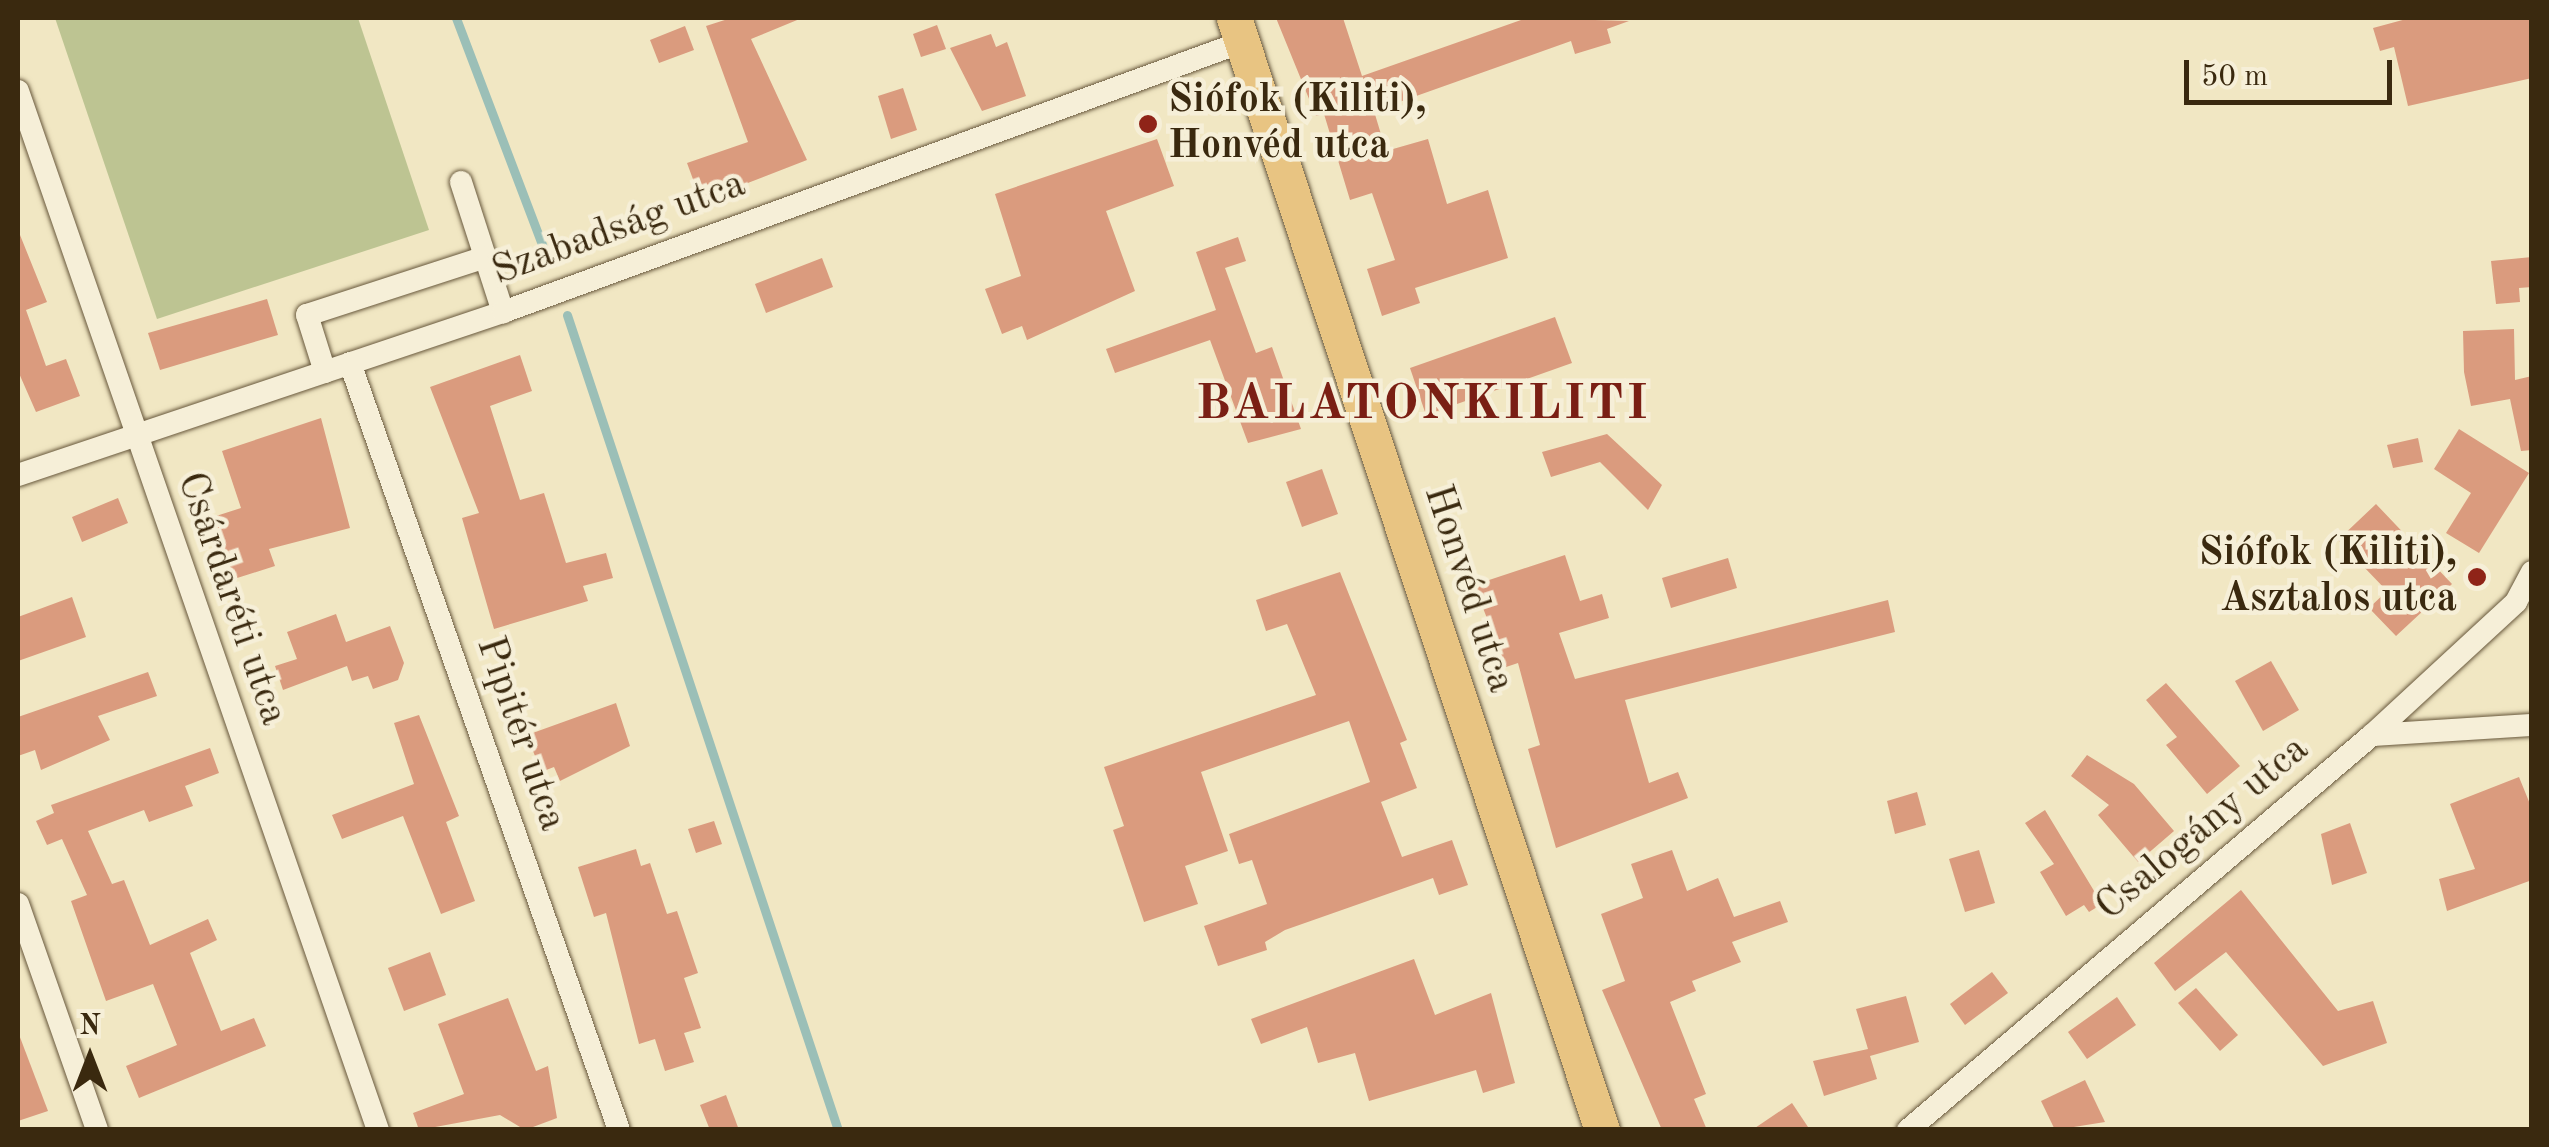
<!DOCTYPE html>
<html>
<head>
<meta charset="utf-8">
<style>
  body { margin:0 }
  #map { position:relative; width:2549px; height:1147px; overflow:hidden; background:#f1e7c3; font-family:"Old Standard TT",serif }
  div>[style] { position:absolute }
  [style*='--x'] { left:calc(var(--x)*1px); top:calc(var(--y)*1px); width:calc(var(--w)*1px); rotate:calc(var(--a)*1deg) }
  .green>* { inset:0; background:#bdc492 }
  .stream>* { height:9px; margin:-4.5px; padding:0 4.5px; transform-origin:4.5px; border-radius:4.5px; background:#9bbfb7 }
  .building>* { inset:0; background:#da9b7e }
  .roads { filter:drop-shadow(0 0 2px #68583c) drop-shadow(0 0 2px #68583c) }
  .minor>* { height:22px; margin:-11px; padding:0 11px; transform-origin:11px; border-radius:11px; background:#f6efd8 }
  .primary>* { height:35px; margin:-17.5px; padding:0 17.5px; transform-origin:17.5px; border-radius:17.5px; background:#e8c482 }
  .dots>* { width:28px; height:28px; translate:-50% -50%; box-sizing:border-box; border:5px solid #f6efd8; border-radius:50% }
  span { translate:-50% -50%; white-space:nowrap; text-align:center; line-height:1.15; -webkit-text-stroke:9px #f6efd8; paint-order:stroke }
  .poi-label { font-size:40px; color:#3a290f; font-weight:700 }
  .left { translate:0 -50%; text-align:left }
  .right { translate:-100% -50%; text-align:right }
  .street-label { font-size:40px; color:#3a290f }
  .district-label { font-size:50px; color:#7a1f14; font-weight:700; letter-spacing:2.5px }
  .frame { position:absolute; inset:0; border:20px solid #3a290f; pointer-events:none }
  .north { position:absolute; left:40px; top:1007px; width:100px; height:100px; -webkit-text-stroke:8px #f6efd8; paint-order:stroke; rotate:0deg; font-size:28px; font-weight:700; line-height:40px; text-align:center; color:#3a290f }
  .north::after { content:''; display:block; margin:auto; width:35px; height:45px; background:#3a290f; clip-path:polygon(50% 0,100% 100%,50% 72%,0 100%) }
  .scale { position:absolute; left:2184px; top:60px; width:208px; height:45px; box-sizing:border-box; border:5px solid #3a290f; border-top:0; padding-left:12px; font-size:30px; line-height:35px; white-space:nowrap; color:#3a290f; -webkit-text-stroke:8px #f6efd8; paint-order:stroke }
</style>
</head>
<body>
<div id="map">
  <div class="green">
    <i style="clip-path:polygon(55px 18px,358px 18px,429px 230px,157px 319px)"></i>
  </div>
  <div class="stream">
    <i style="--x:456;--y:18;--w:259;--a:69.2"></i>
    <i style="--x:567;--y:315;--w:859;--a:71.61"></i>
  </div>
  <div class="building">
    <i style="clip-path:polygon(731px 18px,802px 18px,751px 39px,807px 160px,701px 201px,687px 163px,748px 142px,706px 26px)"></i>
    <i style="clip-path:polygon(1276px 18px,1343px 18px,1362px 76px,1527px 18px,1629px 21px,1607px 29px,1611px 43px,1575px 54px,1571px 41px,1374px 111px,1386px 151px,1428px 139px,1447px 204px,1488px 190px,1508px 258px,1415px 288px,1420px 303px,1382px 316px,1367px 269px,1395px 260px,1372px 193px,1350px 200px,1324px 114px,1316px 116px)"></i>
    <i style="clip-path:polygon(2410px 18px,2532px 18px,2532px 78px,2408px 106px,2394px 47px,2380px 51px,2373px 28px)"></i>
    <i style="clip-path:polygon(937px 25px,946px 49px,921px 57px,913px 34px)"></i>
    <i style="clip-path:polygon(685px 26px,694px 50px,659px 63px,650px 40px)"></i>
    <i style="clip-path:polygon(991px 34px,996px 47px,1007px 42px,1026px 96px,982px 111px,950px 48px)"></i>
    <i style="clip-path:polygon(903px 88px,917px 130px,891px 139px,878px 96px)"></i>
    <i style="clip-path:polygon(1157px 139px,1174px 186px,1106px 211px,1135px 291px,1027px 340px,1022px 326px,1002px 334px,985px 289px,1021px 276px,995px 194px)"></i>
    <i style="clip-path:polygon(18px 230px,47px 302px,26px 310px,46px 366px,66px 359px,80px 396px,36px 412px,18px 371px)"></i>
    <i style="clip-path:polygon(1238px 237px,1246px 261px,1225px 268px,1256px 353px,1272px 347px,1301px 429px,1248px 443px,1210px 340px,1115px 373px,1106px 349px,1216px 310px,1196px 252px)"></i>
    <i style="clip-path:polygon(2532px 257px,2532px 287px,2519px 288px,2520px 302px,2496px 304px,2491px 261px)"></i>
    <i style="clip-path:polygon(822px 258px,833px 287px,766px 313px,755px 284px)"></i>
    <i style="clip-path:polygon(267px 299px,278px 335px,160px 370px,148px 333px)"></i>
    <i style="clip-path:polygon(1555px 317px,1572px 363px,1426px 415px,1410px 368px)"></i>
    <i style="clip-path:polygon(2514px 329px,2515px 380px,2532px 376px,2532px 450px,2521px 451px,2510px 399px,2471px 406px,2464px 372px,2463px 331px)"></i>
    <i style="clip-path:polygon(520px 355px,532px 391px,490px 406px,520px 500px,544px 493px,566px 563px,606px 553px,613px 578px,583px 586px,588px 601px,494px 629px,462px 518px,479px 513px,430px 387px)"></i>
    <i style="clip-path:polygon(321px 418px,350px 528px,269px 549px,275px 566px,234px 579px,213px 517px,241px 508px,222px 451px)"></i>
    <i style="clip-path:polygon(2459px 429px,2529px 473px,2479px 553px,2446px 533px,2471px 493px,2434px 469px)"></i>
    <i style="clip-path:polygon(1607px 434px,1662px 485px,1648px 510px,1600px 462px,1551px 477px,1542px 452px)"></i>
    <i style="clip-path:polygon(2418px 438px,2423px 462px,2393px 468px,2387px 445px)"></i>
    <i style="clip-path:polygon(1322px 469px,1338px 514px,1302px 527px,1286px 482px)"></i>
    <i style="clip-path:polygon(118px 498px,128px 523px,82px 542px,72px 517px)"></i>
    <i style="clip-path:polygon(2376px 504px,2452px 584px,2396px 636px,2369px 608px,2387px 591px,2338px 540px)"></i>
    <i style="clip-path:polygon(1565px 555px,1580px 601px,1602px 594px,1609px 618px,1559px 633px,1575px 679px,1888px 600px,1895px 632px,1625px 700px,1649px 783px,1678px 772px,1688px 798px,1556px 848px,1528px 749px,1540px 745px,1518px 663px,1506px 667px,1474px 585px)"></i>
    <i style="clip-path:polygon(1728px 558px,1737px 588px,1671px 608px,1662px 578px)"></i>
    <i style="clip-path:polygon(1340px 572px,1407px 740px,1400px 743px,1417px 788px,1381px 802px,1402px 857px,1452px 840px,1468px 885px,1439px 895px,1433px 878px,1285px 930px,1265px 942px,1267px 950px,1218px 966px,1204px 926px,1267px 904px,1252px 860px,1239px 864px,1229px 834px,1370px 782px,1349px 721px,1201px 772px,1228px 851px,1185px 866px,1198px 904px,1144px 922px,1113px 830px,1124px 826px,1104px 767px,1316px 695px,1287px 624px,1266px 631px,1256px 600px)"></i>
    <i style="clip-path:polygon(72px 597px,86px 637px,18px 661px,18px 617px)"></i>
    <i style="clip-path:polygon(336px 614px,346px 642px,390px 626px,404px 663px,398px 680px,373px 689px,368px 676px,352px 681px,347px 666px,283px 690px,275px 666px,297px 659px,287px 632px)"></i>
    <i style="clip-path:polygon(2271px 661px,2299px 710px,2263px 731px,2235px 681px)"></i>
    <i style="clip-path:polygon(148px 672px,157px 696px,98px 716px,110px 740px,41px 770px,35px 750px,18px 756px,18px 717px)"></i>
    <i style="clip-path:polygon(2166px 683px,2240px 766px,2207px 794px,2166px 745px,2177px 737px,2146px 700px)"></i>
    <i style="clip-path:polygon(616px 703px,630px 746px,560px 781px,554px 767px,541px 772px,527px 735px)"></i>
    <i style="clip-path:polygon(419px 715px,459px 816px,446px 822px,475px 901px,441px 914px,403px 816px,342px 839px,332px 815px,414px 784px,394px 723px)"></i>
    <i style="clip-path:polygon(210px 748px,219px 773px,185px 786px,193px 806px,149px 822px,144px 810px,88px 831px,112px 884px,124px 880px,150px 945px,208px 919px,217px 940px,190px 953px,221px 1031px,254px 1018px,266px 1046px,139px 1098px,126px 1066px,177px 1045px,153px 984px,106px 1001px,71px 901px,87px 895px,62px 839px,47px 845px,36px 821px,54px 813px,51px 805px)"></i>
    <i style="clip-path:polygon(2087px 755px,2134px 784px,2174px 831px,2138px 862px,2098px 815px,2109px 805px,2071px 776px)"></i>
    <i style="clip-path:polygon(2519px 777px,2532px 809px,2532px 880px,2447px 911px,2439px 879px,2475px 869px,2450px 804px)"></i>
    <i style="clip-path:polygon(1917px 792px,1926px 825px,1895px 834px,1887px 801px)"></i>
    <i style="clip-path:polygon(2045px 810px,2102px 904px,2089px 912px,2084px 905px,2066px 916px,2040px 872px,2054px 864px,2025px 823px)"></i>
    <i style="clip-path:polygon(714px 821px,722px 844px,696px 853px,688px 829px)"></i>
    <i style="clip-path:polygon(2350px 823px,2367px 873px,2332px 885px,2321px 834px)"></i>
    <i style="clip-path:polygon(636px 849px,641px 866px,650px 863px,667px 914px,677px 911px,698px 973px,684px 978px,701px 1028px,684px 1033px,694px 1062px,665px 1071px,655px 1039px,639px 1044px,606px 913px,594px 917px,578px 867px)"></i>
    <i style="clip-path:polygon(1672px 850px,1687px 891px,1718px 878px,1734px 917px,1780px 901px,1788px 922px,1732px 942px,1741px 962px,1692px 981px,1696px 991px,1670px 1002px,1706px 1094px,1694px 1099px,1707px 1130px,1662px 1130px,1602px 990px,1625px 981px,1601px 914px,1643px 898px,1631px 864px)"></i>
    <i style="clip-path:polygon(1979px 850px,1995px 903px,1965px 912px,1949px 859px)"></i>
    <i style="clip-path:polygon(2241px 890px,2338px 1011px,2373px 1001px,2387px 1043px,2323px 1066px,2226px 952px,2175px 991px,2154px 963px)"></i>
    <i style="clip-path:polygon(430px 952px,446px 995px,404px 1011px,388px 968px)"></i>
    <i style="clip-path:polygon(1414px 959px,1435px 1015px,1491px 993px,1515px 1083px,1483px 1093px,1476px 1070px,1369px 1101px,1355px 1053px,1318px 1063px,1307px 1027px,1261px 1044px,1251px 1019px)"></i>
    <i style="clip-path:polygon(1992px 972px,2008px 993px,1965px 1025px,1950px 1004px)"></i>
    <i style="clip-path:polygon(2196px 988px,2238px 1035px,2220px 1051px,2178px 1003px)"></i>
    <i style="clip-path:polygon(1906px 996px,1919px 1042px,1870px 1056px,1877px 1079px,1824px 1096px,1813px 1061px,1868px 1049px,1856px 1009px)"></i>
    <i style="clip-path:polygon(2117px 997px,2136px 1025px,2087px 1059px,2068px 1032px)"></i>
    <i style="clip-path:polygon(508px 998px,536px 1071px,548px 1066px,557px 1118px,525px 1130px,500px 1115px,419px 1130px,413px 1113px,464px 1094px,438px 1024px)"></i>
    <i style="clip-path:polygon(18px 1032px,48px 1111px,18px 1121px)"></i>
    <i style="clip-path:polygon(2085px 1080px,2105px 1122px,2055px 1130px,2041px 1101px)"></i>
    <i style="clip-path:polygon(726px 1095px,739px 1130px,710px 1130px,700px 1105px)"></i>
    <i style="clip-path:polygon(1792px 1103px,1810px 1130px,1752px 1130px)"></i>
  </div>
  <div class="roads">
    <div class="minor">
      <i style="--x:18;--y:91;--w:1100;--a:70.89"></i>
      <i style="--x:461;--y:182;--w:137;--a:72.1"></i>
      <i style="--x:350;--y:363;--w:813;--a:70.67"></i>
      <i style="--x:325;--y:372;--w:60;--a:-107.5"></i>
      <i style="--x:307;--y:315;--w:187;--a:-18"></i>
      <i style="--x:18;--y:475;--w:512;--a:-18.58"></i>
      <i style="--x:503;--y:312;--w:787;--a:-20.07"></i>
      <i style="--x:2372;--y:735;--w:160;--a:-3.6"></i>
      <i style="--x:18;--y:904;--w:239;--a:70.7"></i>
      <i style="--x:1908;--y:1130;--w:609;--a:-40.41"></i>
      <i style="--x:2372;--y:735;--w:196;--a:-42.7"></i>
      <i style="--x:2516;--y:602;--w:34;--a:-62"></i>
    </div>
    <div class="primary">
      <i style="--x:1234;--y:18;--w:1171;--a:71.69"></i>
    </div>
  </div>
  <div class="dots">
    <i style="left:1148px;top:124px;background:#8f2418"></i>
    <i style="left:2477px;top:577px;background:#8f2418"></i>
  </div>
  <div class="poi-label">
    <span class="left" style="left:1168px;top:124px">Siófok (Kiliti),<br>Honvéd utca</span>
    <span class="right" style="left:2457px;top:577px">Siófok (Kiliti),<br>Asztalos utca</span>
  </div>
  <div class="street-label">
    <span style="left:619px;top:229px;rotate:-20deg">Szabadság utca</span>
    <span style="left:1468px;top:589px;rotate:72deg">Honvéd utca</span>
    <span style="left:231px;top:599px;rotate:71deg">Csárdaréti utca</span>
    <span style="left:520px;top:734px;rotate:71deg">Pipitér utca</span>
    <span style="left:2203px;top:829px;rotate:-40deg">Csalogány utca</span>
  </div>
  <div class="district-label">
    <span style="left:1423px;top:406px">BALATONKILITI</span>
  </div>
  <div class="frame"></div>
  <div class="north">N</div>
  <div class="scale">50 m</div>
</div>
</body>
</html>
